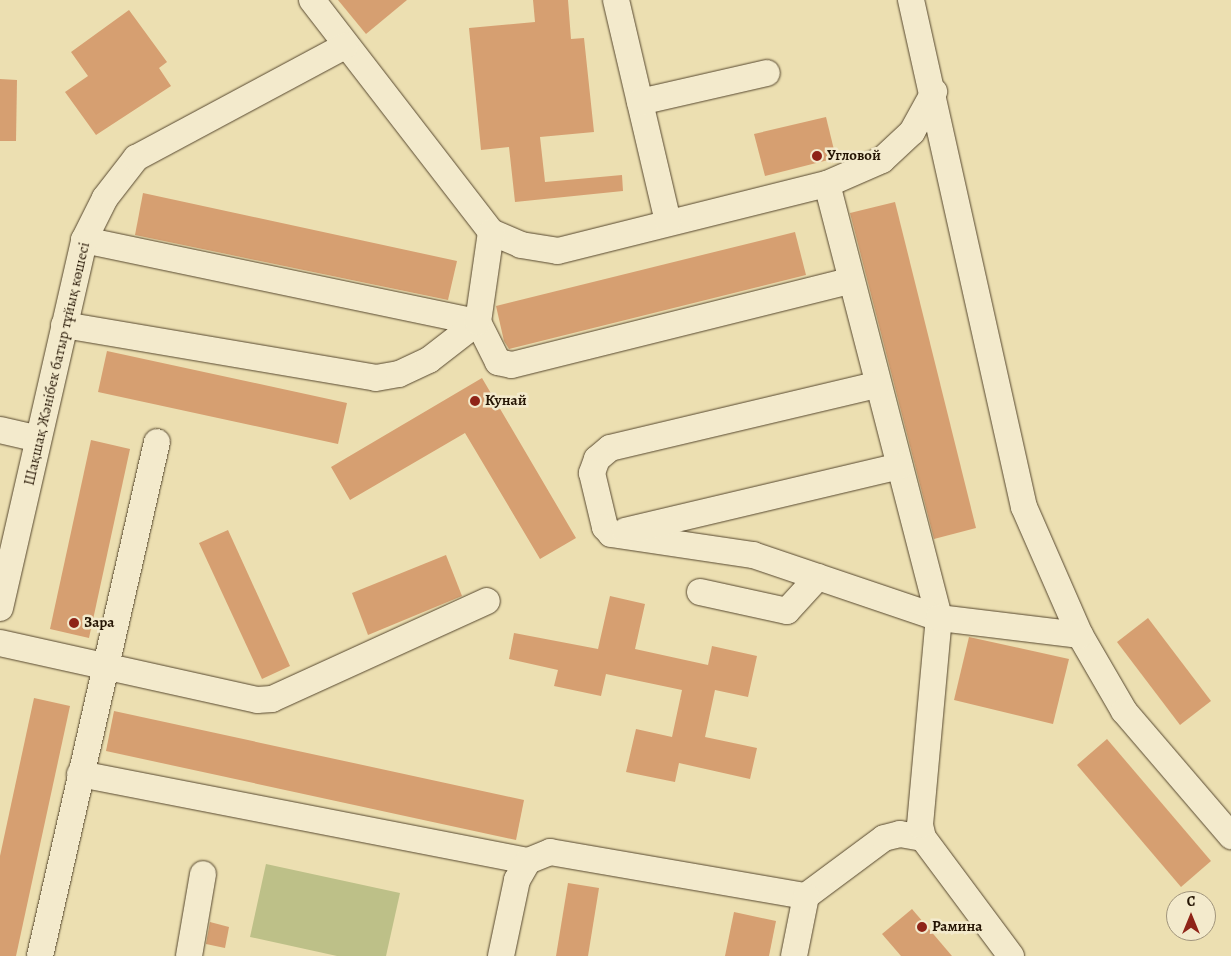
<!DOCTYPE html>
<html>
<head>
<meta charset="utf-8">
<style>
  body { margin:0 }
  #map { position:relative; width:1231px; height:956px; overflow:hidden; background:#ecdfb1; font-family:Alegreya,serif }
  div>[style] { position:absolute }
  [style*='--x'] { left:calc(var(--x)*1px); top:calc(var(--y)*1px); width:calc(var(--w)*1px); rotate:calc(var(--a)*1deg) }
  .green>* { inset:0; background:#bdc088 }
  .building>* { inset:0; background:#d69f71 }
  .roads { filter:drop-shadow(0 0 1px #57482f) drop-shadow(0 0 1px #57482f) }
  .minor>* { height:26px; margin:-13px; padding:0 13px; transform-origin:13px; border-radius:13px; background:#f3eacc }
  .dots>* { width:14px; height:14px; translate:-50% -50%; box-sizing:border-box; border:2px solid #f3eacc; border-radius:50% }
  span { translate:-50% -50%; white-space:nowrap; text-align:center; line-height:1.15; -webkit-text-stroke:5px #f3eacc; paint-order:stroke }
  .poi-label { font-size:15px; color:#251504; font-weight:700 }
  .left { translate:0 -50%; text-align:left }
  .street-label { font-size:15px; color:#251504 }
  .north { position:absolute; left:1166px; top:891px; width:50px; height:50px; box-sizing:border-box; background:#f3eacc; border:1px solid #a1957c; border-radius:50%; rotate:0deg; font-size:14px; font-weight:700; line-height:20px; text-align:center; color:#251504 }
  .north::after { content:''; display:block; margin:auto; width:18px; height:22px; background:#8f2418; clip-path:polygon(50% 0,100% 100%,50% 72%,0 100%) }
</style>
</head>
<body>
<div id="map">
  <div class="green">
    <i style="clip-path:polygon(266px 864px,400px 893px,386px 956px,337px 956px,250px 937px)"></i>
  </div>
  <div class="building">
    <i style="clip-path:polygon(338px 0,407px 0,366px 34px)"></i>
    <i style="clip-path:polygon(533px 0,568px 0,571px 39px,584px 38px,594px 132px,540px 137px,545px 182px,622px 175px,623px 191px,515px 202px,509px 147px,481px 150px,469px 28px,535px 22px)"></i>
    <i style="clip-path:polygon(129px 10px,167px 62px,159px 68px,171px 86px,96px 135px,65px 92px,88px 76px,71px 52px)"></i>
    <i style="clip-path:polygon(0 79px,17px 80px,16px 141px,0 141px)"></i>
    <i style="clip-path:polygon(826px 117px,836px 158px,765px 176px,754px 134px)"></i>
    <i style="clip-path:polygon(143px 193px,457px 261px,448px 300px,135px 235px)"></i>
    <i style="clip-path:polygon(895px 202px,976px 528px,934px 539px,850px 213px)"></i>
    <i style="clip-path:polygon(795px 232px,806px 275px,509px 349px,504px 341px,496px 306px)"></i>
    <i style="clip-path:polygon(107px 351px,347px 403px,338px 444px,98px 392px)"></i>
    <i style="clip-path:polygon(482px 378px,576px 538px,540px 559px,465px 433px,350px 500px,331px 467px)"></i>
    <i style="clip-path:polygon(91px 440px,130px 449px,89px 638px,50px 629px)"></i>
    <i style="clip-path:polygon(228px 530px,290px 666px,262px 679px,199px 543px)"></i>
    <i style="clip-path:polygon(446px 555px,462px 596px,368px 635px,352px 593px)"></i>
    <i style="clip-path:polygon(610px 596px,645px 604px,635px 649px,708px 665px,712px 646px,757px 656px,748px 697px,715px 690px,705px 737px,757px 748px,750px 779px,679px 763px,675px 782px,626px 772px,636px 729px,672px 737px,682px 690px,606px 674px,601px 696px,554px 686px,558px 670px,509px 659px,514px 633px,598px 649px)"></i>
    <i style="clip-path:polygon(1148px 618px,1211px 701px,1180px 725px,1117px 642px)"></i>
    <i style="clip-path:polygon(969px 637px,1069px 659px,1053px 724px,954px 700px)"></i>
    <i style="clip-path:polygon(34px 698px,70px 706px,16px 956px,0 956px,0 856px)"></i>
    <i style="clip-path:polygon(114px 711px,524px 800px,516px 840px,106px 751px)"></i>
    <i style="clip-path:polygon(1107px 739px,1211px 861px,1181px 887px,1077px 765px)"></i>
    <i style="clip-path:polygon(568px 883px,599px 888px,588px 956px,556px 956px)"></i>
    <i style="clip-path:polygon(912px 909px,952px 956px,901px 956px,882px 934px)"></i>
    <i style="clip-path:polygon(734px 912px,776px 921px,769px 956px,725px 956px)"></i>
    <i style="clip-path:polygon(210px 922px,229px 927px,225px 948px,206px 944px)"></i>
  </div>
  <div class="roads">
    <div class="minor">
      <i style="--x:312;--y:0;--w:293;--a:52.3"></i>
      <i style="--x:491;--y:232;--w:33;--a:23"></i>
      <i style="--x:521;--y:245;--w:37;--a:9"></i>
      <i style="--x:558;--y:251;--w:277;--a:-14"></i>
      <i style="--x:827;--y:184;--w:60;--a:-23.6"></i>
      <i style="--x:882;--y:160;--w:41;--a:-43"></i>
      <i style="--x:912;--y:132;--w:46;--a:-61.2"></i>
      <i style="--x:616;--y:0;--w:228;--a:76.8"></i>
      <i style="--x:911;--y:0;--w:519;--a:77.44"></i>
      <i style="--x:1024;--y:507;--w:140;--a:66.4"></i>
      <i style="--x:1080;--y:635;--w:88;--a:59.9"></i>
      <i style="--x:1124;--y:711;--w:165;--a:49.4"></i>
      <i style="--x:640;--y:102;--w:130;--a:-12.9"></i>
      <i style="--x:827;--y:184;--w:448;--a:75.5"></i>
      <i style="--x:84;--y:240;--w:402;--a:11.8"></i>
      <i style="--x:478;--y:322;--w:45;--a:63.4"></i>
      <i style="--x:498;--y:362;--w:14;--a:12"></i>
      <i style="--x:512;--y:365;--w:348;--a:-14"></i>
      <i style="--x:64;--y:325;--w:316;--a:9.6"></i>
      <i style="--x:376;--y:378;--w:23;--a:-10"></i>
      <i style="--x:399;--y:374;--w:33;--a:-25"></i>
      <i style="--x:429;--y:360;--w:62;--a:-37.8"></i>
      <i style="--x:478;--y:322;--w:91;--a:-81.8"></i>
      <i style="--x:876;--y:385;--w:273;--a:166.7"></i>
      <i style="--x:610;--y:448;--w:17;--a:140"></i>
      <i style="--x:597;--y:459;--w:15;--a:110"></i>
      <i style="--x:592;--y:473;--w:56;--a:76.5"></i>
      <i style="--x:605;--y:527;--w:9;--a:49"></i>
      <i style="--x:611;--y:534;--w:144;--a:8.4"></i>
      <i style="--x:753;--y:555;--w:196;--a:18.7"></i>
      <i style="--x:0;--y:430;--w:39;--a:13"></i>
      <i style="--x:625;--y:531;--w:282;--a:-13.3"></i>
      <i style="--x:700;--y:592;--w:89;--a:12.3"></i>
      <i style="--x:787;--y:611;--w:46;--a:-47.6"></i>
      <i style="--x:0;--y:608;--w:377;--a:-77.1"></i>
      <i style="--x:84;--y:240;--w:47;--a:-63.4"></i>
      <i style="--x:105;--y:198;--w:51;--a:-52.2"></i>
      <i style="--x:136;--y:158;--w:237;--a:-28.2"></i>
      <i style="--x:0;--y:643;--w:263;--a:12.5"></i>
      <i style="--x:257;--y:700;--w:15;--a:-4"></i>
      <i style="--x:272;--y:699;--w:236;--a:-24.5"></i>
      <i style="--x:80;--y:774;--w:456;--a:11"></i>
      <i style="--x:40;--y:956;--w:527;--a:-77.18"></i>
      <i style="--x:189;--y:956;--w:83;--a:-80.3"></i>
      <i style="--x:501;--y:956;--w:78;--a:-78.1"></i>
      <i style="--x:517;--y:880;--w:22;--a:-60"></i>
      <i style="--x:528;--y:861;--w:24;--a:-22"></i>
      <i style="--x:550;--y:852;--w:260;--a:9.8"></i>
      <i style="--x:806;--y:896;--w:97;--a:-36.6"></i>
      <i style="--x:884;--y:838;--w:16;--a:-14"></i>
      <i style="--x:900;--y:834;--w:23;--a:10"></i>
      <i style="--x:794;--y:956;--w:61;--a:-78.7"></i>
      <i style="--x:1011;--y:956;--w:147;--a:-126.7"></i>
      <i style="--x:923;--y:838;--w:13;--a:-103"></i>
      <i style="--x:920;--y:825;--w:208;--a:-84.8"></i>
      <i style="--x:939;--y:618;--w:142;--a:6.9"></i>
    </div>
  </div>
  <div class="dots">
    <i style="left:817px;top:156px;background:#8f2418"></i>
    <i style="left:475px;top:401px;background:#8f2418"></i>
    <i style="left:74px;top:623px;background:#8f2418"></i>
    <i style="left:922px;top:927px;background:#8f2418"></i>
  </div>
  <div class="poi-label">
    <span class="left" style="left:827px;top:156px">Угловой</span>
    <span class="left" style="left:485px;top:401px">Кунай</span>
    <span class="left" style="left:84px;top:623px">Зара</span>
    <span class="left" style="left:932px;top:927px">Рамина</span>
  </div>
  <div class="street-label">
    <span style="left:57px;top:364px;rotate:-77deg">Шақшақ Жәнібек батыр тұйық көшесі</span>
  </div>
  <div class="north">С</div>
</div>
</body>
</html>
